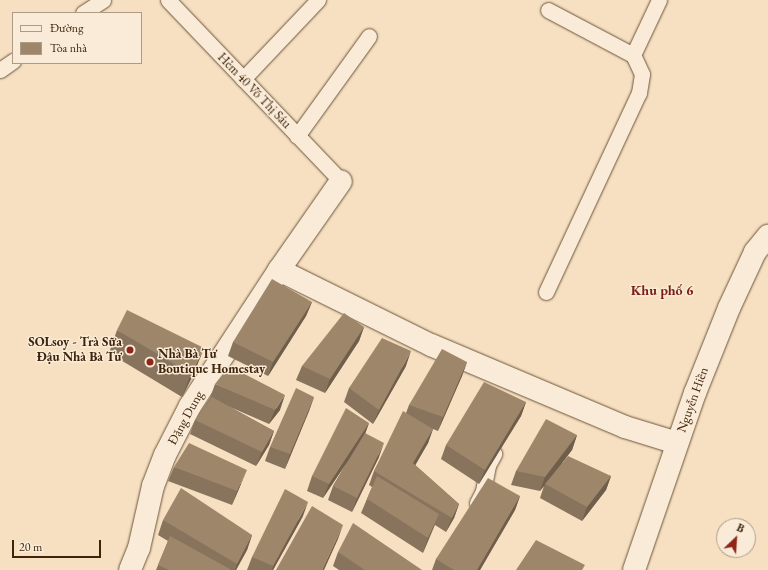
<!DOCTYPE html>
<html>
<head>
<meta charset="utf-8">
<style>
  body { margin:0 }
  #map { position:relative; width:768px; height:570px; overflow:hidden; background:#f6e0c1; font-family:"EB Garamond",serif }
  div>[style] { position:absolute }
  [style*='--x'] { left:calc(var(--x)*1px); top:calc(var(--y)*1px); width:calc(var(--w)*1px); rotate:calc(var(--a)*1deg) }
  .roads { filter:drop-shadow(0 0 1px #6c533a) drop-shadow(0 0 1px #6c533a) }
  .service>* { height:15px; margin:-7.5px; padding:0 7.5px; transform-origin:7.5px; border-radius:7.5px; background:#f9ebd7 }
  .minor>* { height:22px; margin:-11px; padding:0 11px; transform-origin:11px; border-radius:11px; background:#f9ebd7 }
  .wall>* { inset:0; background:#88735c }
  .shaded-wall>* { inset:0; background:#6f5e4b }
  .building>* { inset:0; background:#9e866b }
  .dots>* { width:11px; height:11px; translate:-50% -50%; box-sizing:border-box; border:2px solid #f9ebd7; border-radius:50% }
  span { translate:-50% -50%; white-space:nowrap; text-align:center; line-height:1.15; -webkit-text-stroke:3px #f9ebd7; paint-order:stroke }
  .street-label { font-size:13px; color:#3e240d }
  .poi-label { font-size:13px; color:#3e240d; font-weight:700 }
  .right { translate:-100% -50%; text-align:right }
  .left { translate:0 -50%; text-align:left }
  .neighbourhood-label { font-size:14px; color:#7a1f14; font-weight:700 }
  .legend { position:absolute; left:12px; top:12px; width:130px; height:52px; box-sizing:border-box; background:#f9ebd7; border:1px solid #ae9b86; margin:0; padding:5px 7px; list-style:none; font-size:12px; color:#3e240d }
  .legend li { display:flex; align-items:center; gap:8px; height:20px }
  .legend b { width:20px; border:1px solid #ae9b86 }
  .north { position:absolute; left:716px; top:518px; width:40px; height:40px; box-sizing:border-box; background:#f9ebd7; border:1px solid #ae9b86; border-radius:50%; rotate:25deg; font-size:11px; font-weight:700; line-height:16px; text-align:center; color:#3e240d }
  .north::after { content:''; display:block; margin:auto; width:14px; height:18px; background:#8f2418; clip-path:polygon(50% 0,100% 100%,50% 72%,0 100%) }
  .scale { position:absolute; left:12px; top:540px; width:89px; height:18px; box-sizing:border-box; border:2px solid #3e240d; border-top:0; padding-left:5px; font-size:12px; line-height:14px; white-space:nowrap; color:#3e240d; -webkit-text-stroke:3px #f9ebd7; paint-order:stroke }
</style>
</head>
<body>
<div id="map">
  <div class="roads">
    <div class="service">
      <i style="--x:168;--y:0;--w:250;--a:46.3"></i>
      <i style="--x:83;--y:13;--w:24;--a:-33"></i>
      <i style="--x:633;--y:55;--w:61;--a:-64.7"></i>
      <i style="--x:0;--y:70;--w:16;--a:-35"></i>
      <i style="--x:243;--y:79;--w:109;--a:-46.5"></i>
      <i style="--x:297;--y:136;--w:123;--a:-54.2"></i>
      <i style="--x:546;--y:292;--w:220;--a:-65"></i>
      <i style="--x:639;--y:93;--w:19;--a:-81"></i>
      <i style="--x:642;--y:74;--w:21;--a:-115"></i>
      <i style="--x:633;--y:55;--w:96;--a:-152.1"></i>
      <i style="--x:477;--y:503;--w:13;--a:-63"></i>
      <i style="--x:483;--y:491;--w:26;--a:-79"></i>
      <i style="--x:488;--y:465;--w:13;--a:-61"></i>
    </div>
    <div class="minor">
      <i style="--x:279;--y:270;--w:169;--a:26.3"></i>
      <i style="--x:431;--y:345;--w:211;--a:22.9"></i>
      <i style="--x:625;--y:427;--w:54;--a:17.1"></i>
      <i style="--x:130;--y:570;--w:24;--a:-68"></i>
      <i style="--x:139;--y:548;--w:64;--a:-77.3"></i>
      <i style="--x:153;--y:486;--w:33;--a:-69"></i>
      <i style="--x:165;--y:455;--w:55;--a:-63"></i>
      <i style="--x:190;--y:406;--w:163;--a:-56.8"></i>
      <i style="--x:279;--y:270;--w:108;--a:-55.1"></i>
      <i style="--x:634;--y:570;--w:187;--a:-71"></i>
      <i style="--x:695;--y:393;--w:92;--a:-68.2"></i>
      <i style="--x:729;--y:308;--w:62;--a:-65.1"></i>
      <i style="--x:755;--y:252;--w:21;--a:-51"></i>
    </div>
  </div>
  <div class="wall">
    <i style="clip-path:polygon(312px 302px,306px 316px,268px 376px,228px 356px,233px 342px)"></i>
    <i style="clip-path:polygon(364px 327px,359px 341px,325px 393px,296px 380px,302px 366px)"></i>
    <i style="clip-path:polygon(117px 330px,195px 371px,182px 397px,109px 353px)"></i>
    <i style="clip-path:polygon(467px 362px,462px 376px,438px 431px,433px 429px,428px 443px,415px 465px,459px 504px,454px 518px,446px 532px,435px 525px,423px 553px,361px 513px,372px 487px,369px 485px,374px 471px,406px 413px,409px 405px)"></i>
    <i style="clip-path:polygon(406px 366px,373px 424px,344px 402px,349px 388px)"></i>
    <i style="clip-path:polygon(215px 384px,280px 410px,269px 424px,230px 407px,274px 431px,269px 445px,256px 466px,190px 434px,195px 420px,210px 398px)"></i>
    <i style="clip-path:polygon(314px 397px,309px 411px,285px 469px,265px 461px,270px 447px)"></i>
    <i style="clip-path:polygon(526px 402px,521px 416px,479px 484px,441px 459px,446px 445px)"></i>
    <i style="clip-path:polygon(369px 423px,365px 433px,379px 457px,352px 512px,328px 500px,333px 486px,347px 462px,323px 498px,307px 491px,312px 476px)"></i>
    <i style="clip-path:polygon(577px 435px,572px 450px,562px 463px,611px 476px,606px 490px,582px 521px,540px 498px,544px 486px,540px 491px,511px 485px,516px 471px)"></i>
    <i style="clip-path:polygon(174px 467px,241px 484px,232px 505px,168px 481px)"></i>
    <i style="clip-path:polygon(520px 496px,515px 510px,480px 570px,432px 570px,436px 559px)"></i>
    <i style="clip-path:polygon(303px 516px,273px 570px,247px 570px,252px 557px)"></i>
    <i style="clip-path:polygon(163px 520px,252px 535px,247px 550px,236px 570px,156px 570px,168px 541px,158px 535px)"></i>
    <i style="clip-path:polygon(338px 552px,422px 570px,339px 570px,333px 566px)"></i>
  </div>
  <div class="shaded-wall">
    <i style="clip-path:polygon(312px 302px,306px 316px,268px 376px,273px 362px)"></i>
    <i style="clip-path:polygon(364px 327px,359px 341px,325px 393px,330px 379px)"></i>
    <i style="clip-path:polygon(204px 348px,195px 371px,182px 397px,191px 374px)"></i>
    <i style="clip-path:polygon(411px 351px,406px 366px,373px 424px,379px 410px)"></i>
    <i style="clip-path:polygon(467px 362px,462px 376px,438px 431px,443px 417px)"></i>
    <i style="clip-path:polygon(285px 395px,280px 410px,269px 424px,275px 410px)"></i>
    <i style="clip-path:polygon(314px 397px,309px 411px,285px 469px,290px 454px)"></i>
    <i style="clip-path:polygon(526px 402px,521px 416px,479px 484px,485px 470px)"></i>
    <i style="clip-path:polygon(369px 423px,364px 437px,323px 498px,329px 484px)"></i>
    <i style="clip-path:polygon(433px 429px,428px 443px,408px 478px,413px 463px)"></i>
    <i style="clip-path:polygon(274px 431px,269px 445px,256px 466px,262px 452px)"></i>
    <i style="clip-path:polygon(577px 435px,572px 450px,546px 484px,545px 484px,544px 486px,540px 491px,545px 477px)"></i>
    <i style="clip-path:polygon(384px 443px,379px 457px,352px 512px,357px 498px)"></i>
    <i style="clip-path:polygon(247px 470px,232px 505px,237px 491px)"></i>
    <i style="clip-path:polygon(611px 476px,606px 490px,582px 521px,587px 507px)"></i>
    <i style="clip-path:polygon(520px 496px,515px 510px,480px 570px,477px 570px)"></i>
    <i style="clip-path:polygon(308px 502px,303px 516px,273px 570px,272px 570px,273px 566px)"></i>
    <i style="clip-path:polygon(459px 504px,454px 518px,446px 532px,452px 518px)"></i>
    <i style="clip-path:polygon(439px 514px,433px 528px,423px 553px,428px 538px)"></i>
    <i style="clip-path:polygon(343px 525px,338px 539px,324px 570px,322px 570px)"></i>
    <i style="clip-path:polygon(252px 535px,247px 550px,236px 570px,235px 570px,237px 564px)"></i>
  </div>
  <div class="building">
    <i style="clip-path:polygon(272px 279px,312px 302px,273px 362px,233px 342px)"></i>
    <i style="clip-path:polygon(127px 310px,204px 348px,191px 374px,117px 330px)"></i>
    <i style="clip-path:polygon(344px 313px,364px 327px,330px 379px,302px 366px)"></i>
    <i style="clip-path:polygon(382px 338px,411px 351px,379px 410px,349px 388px)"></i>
    <i style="clip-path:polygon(442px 349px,467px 362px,443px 417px,409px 405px)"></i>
    <i style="clip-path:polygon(229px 366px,285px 395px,275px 410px,215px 384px)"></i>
    <i style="clip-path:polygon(484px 382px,526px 402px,485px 470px,446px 445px)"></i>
    <i style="clip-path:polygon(296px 388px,314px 397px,290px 454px,270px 447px)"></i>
    <i style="clip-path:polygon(212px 397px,274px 431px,262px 452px,195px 420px)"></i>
    <i style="clip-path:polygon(346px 408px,369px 423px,329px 484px,312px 476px)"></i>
    <i style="clip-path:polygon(403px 411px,433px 429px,413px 463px,459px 504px,452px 518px,374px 471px)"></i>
    <i style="clip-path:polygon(546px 419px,577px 435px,545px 477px,516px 471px)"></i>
    <i style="clip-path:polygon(365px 433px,384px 443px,357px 498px,333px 486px)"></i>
    <i style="clip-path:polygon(189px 443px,247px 470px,237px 491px,174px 467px)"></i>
    <i style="clip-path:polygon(568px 456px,611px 476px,587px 507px,545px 484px)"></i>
    <i style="clip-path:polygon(377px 476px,439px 514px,428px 538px,367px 499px)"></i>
    <i style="clip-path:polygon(488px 478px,520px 496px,477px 570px,454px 570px,436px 559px)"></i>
    <i style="clip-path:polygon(181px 488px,252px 535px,237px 564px,163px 520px)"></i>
    <i style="clip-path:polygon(285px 489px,308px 502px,273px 566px,252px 557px)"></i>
    <i style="clip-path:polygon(312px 506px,343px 525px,322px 570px,276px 570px)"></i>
    <i style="clip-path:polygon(353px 523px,422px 570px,365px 570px,338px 552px)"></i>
    <i style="clip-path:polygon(170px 536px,230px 569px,230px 570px,169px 570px,158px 565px)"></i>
    <i style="clip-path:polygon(536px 540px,585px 565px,582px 570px,516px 570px)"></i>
  </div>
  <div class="dots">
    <i style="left:130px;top:350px;background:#8f2418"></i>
    <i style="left:150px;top:362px;background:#8f2418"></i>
  </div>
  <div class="street-label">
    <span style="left:254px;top:91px;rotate:46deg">Hẻm 40 Võ Thị Sáu</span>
    <span style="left:693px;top:400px;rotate:-70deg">Nguyễn Hiền</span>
    <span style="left:186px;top:418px;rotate:-61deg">Đặng Dung</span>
  </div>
  <div class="poi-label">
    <span class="right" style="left:122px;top:350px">SOLsoy - Trà Sữa<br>Đậu Nhà Bà Tư</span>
    <span class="left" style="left:158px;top:362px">Nhà Bà Tư<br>Boutique Homestay</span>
  </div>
  <div class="neighbourhood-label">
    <span style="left:662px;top:290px">Khu phố 6</span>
  </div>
  <ul class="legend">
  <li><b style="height:5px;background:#f9ebd7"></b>Đường</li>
  <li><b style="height:11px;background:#9e866b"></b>Tòa nhà</li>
  </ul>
  <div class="north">B</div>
  <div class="scale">20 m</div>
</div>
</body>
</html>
